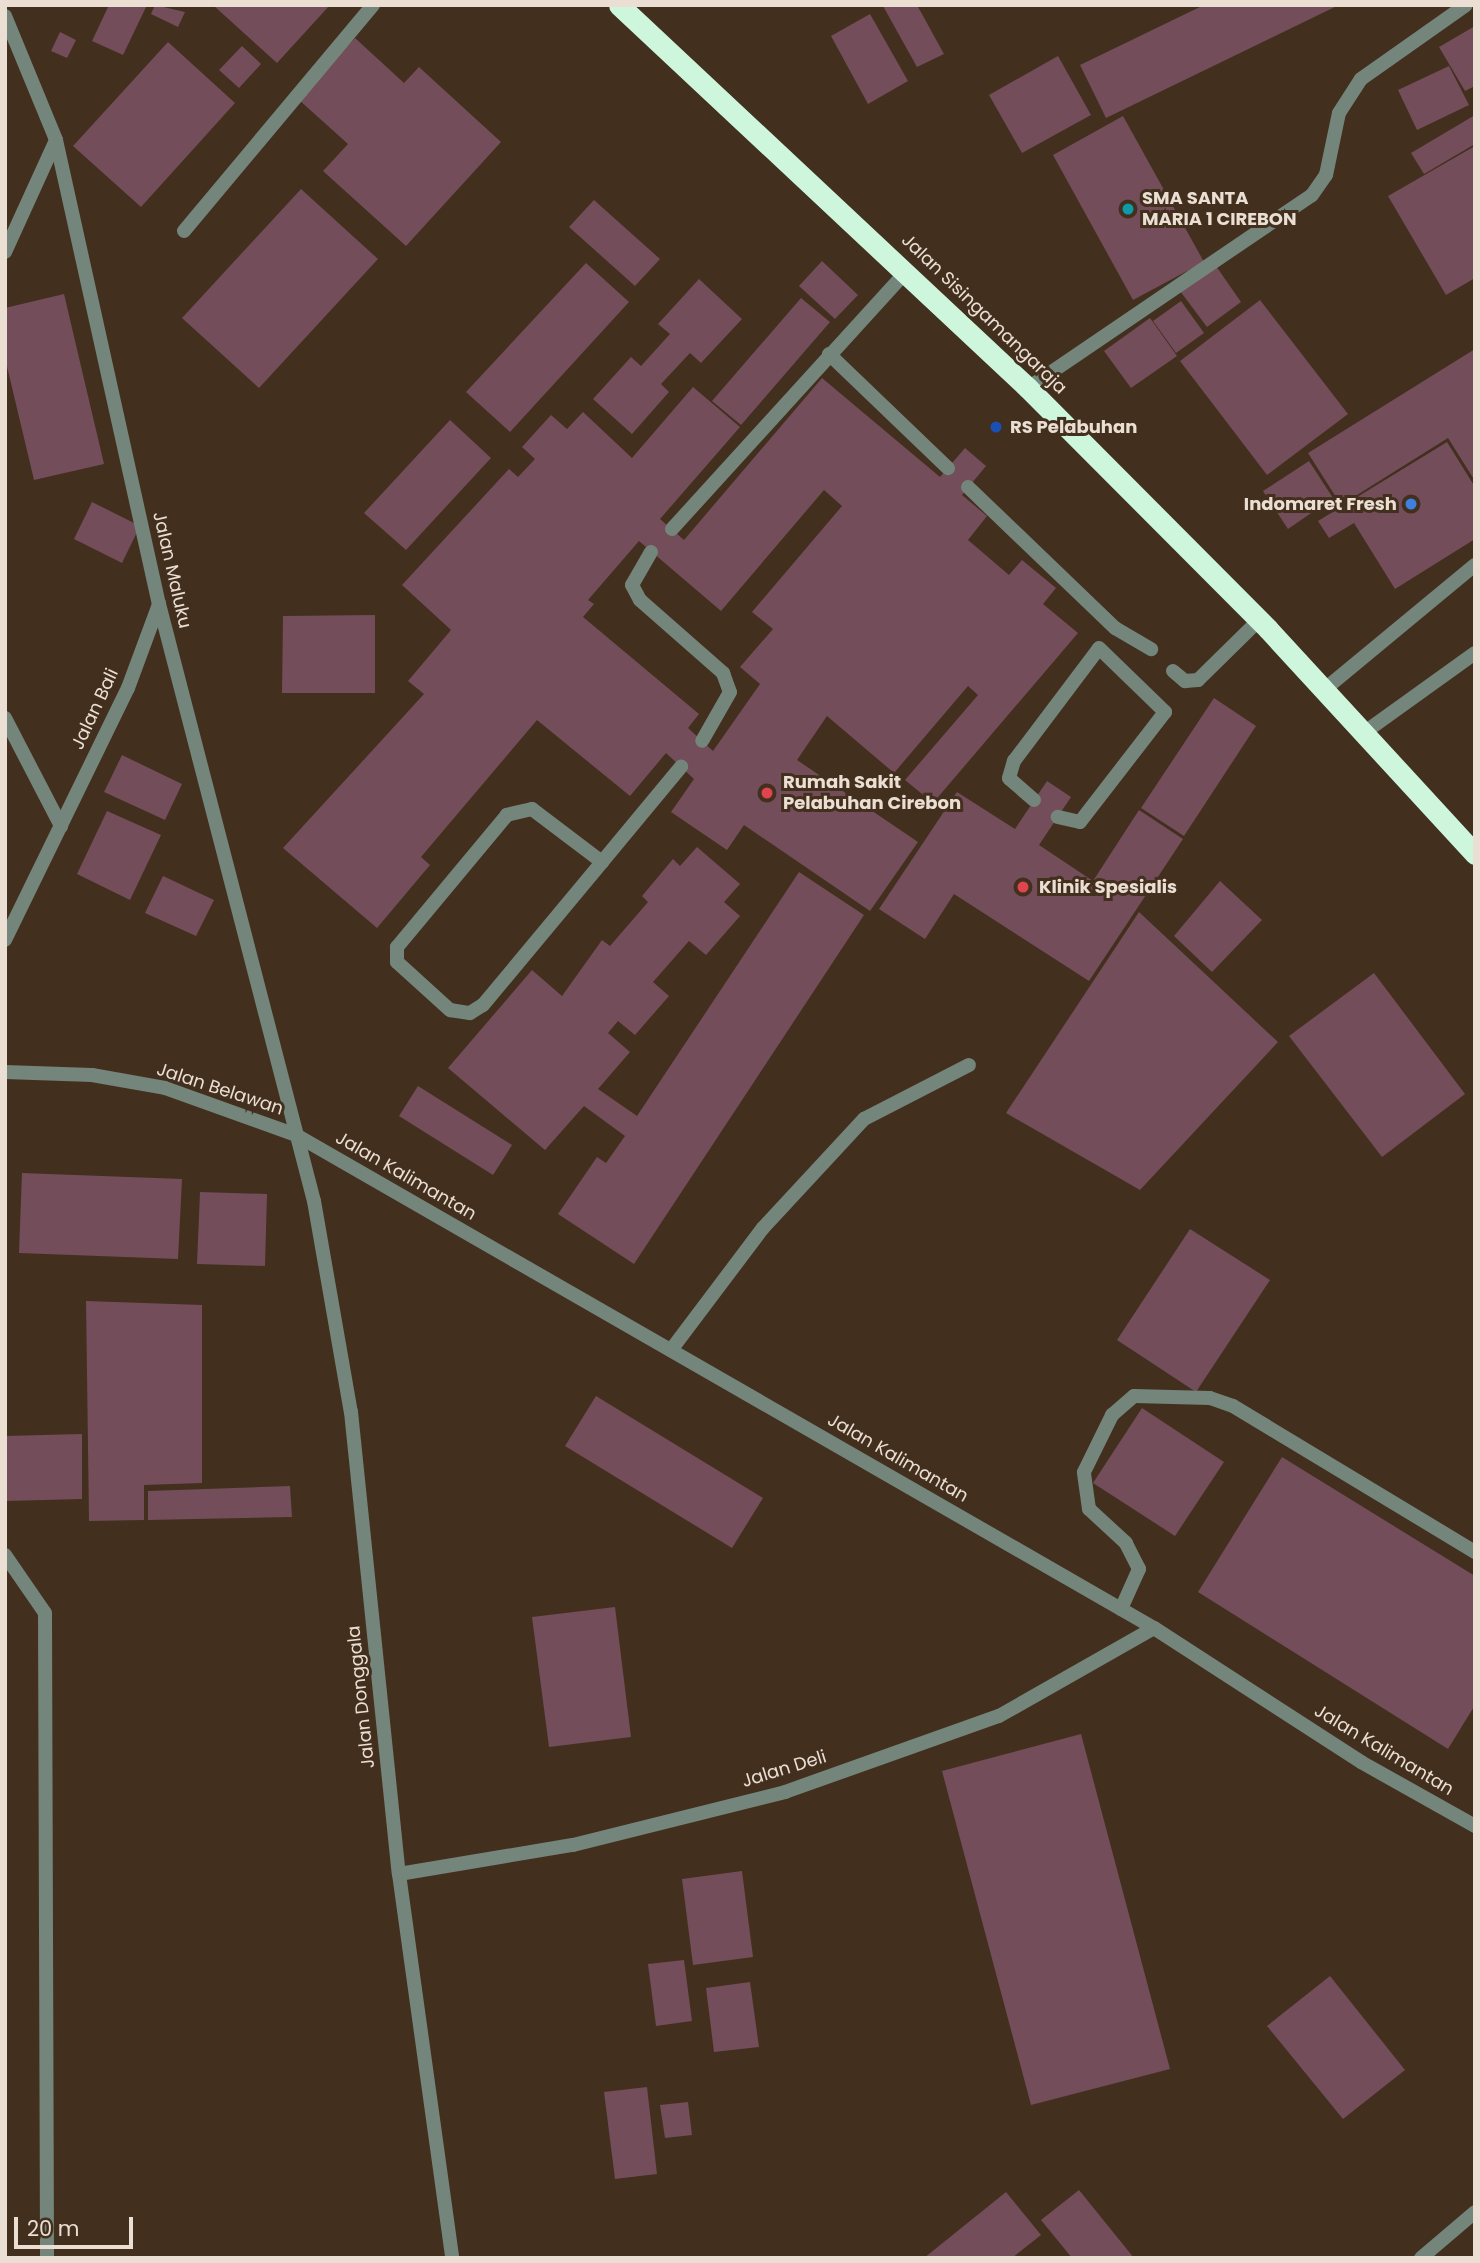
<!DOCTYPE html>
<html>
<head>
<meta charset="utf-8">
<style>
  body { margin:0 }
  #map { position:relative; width:1480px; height:2263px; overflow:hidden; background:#422f1e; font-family:Poppins,sans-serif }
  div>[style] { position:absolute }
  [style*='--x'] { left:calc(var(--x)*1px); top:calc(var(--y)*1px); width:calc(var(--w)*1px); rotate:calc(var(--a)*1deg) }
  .building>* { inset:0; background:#734d5a }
  .lane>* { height:14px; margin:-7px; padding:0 7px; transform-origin:7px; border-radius:7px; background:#74857b }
  .street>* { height:14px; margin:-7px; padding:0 7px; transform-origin:7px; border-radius:7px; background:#74857b }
  .highway>* { height:21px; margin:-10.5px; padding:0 10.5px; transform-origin:10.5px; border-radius:10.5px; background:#cdf6dd }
  .dots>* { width:19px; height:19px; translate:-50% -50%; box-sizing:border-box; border:4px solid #422f1e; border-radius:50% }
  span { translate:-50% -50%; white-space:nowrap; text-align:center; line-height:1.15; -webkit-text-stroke:6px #422f1e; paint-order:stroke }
  .poi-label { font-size:18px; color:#ebdfd4; font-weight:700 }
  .left { translate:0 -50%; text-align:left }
  .right { translate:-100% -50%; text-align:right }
  .street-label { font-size:18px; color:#ebdfd4 }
  .frame { position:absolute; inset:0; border:7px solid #ebdfd4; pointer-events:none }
  .scale { position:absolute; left:14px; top:2217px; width:119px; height:32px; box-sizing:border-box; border:4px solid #ebdfd4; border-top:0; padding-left:9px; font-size:21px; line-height:24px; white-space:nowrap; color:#ebdfd4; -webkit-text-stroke:5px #422f1e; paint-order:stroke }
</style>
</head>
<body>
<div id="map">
  <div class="building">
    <i style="clip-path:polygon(109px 5px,147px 5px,123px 55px,92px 41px)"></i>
    <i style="clip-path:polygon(155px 5px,185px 12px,178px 27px,151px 14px)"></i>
    <i style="clip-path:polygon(213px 5px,330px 5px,277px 63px)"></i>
    <i style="clip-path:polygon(917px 5px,944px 54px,917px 67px,883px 6px)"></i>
    <i style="clip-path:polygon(1204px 5px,1339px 5px,1106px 118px,1080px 65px)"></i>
    <i style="clip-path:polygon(870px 14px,908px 81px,868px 104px,831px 36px)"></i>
    <i style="clip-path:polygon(1475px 26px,1475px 86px,1465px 91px,1439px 47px)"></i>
    <i style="clip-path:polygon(60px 32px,76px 40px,67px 58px,51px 51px)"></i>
    <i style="clip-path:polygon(355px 38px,404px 83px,419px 67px,501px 142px,406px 246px,323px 171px,348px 144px,298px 99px)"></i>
    <i style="clip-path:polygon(168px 42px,235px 103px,141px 207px,73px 146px)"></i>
    <i style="clip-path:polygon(242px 46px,261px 64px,239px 88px,219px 70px)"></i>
    <i style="clip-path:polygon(1058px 56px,1091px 115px,1022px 153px,989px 95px)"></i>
    <i style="clip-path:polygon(1449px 66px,1469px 105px,1417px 130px,1398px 90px)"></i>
    <i style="clip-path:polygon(1475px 115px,1475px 144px,1424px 174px,1411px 153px)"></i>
    <i style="clip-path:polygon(1123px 116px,1204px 262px,1133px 300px,1053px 155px)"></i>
    <i style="clip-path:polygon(1475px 146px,1475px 278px,1446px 295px,1388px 196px)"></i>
    <i style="clip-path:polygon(301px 189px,378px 259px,259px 388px,182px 318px)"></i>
    <i style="clip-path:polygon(594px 200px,660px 259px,635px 286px,569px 227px)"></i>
    <i style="clip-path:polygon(822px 261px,858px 295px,835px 319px,799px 286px)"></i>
    <i style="clip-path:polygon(586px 263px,629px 302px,510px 432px,466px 392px)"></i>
    <i style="clip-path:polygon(1216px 266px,1241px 302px,1207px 327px,1180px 291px)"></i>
    <i style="clip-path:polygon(699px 279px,742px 319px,701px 363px,690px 353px,661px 384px,669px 392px,632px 434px,593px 399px,631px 357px,641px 366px,670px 334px,658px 324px)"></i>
    <i style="clip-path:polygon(64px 294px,104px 464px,34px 480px,5px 358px,5px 308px)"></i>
    <i style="clip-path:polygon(801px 298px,830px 322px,741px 425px,712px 401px)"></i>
    <i style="clip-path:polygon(1260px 300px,1348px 414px,1267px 475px,1180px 361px)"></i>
    <i style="clip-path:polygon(1181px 301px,1204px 333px,1176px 353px,1153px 321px)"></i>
    <i style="clip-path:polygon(1150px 318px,1177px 356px,1131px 388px,1104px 351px)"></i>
    <i style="clip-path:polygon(1475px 349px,1475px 481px,1448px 438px,1341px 505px,1308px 453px)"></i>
    <i style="clip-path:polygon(evenodd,822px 378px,940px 477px,965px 448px,986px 466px,962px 495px,987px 516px,968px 540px,1009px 575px,1022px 560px,1056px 588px,1043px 604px,1078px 633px,933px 803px,905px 780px,978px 695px,968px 686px,894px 773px,827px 716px,797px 760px,918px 842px,870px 911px,744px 825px,727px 850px,671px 812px,694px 779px,666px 753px,630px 796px,537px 720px,421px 857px,430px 865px,377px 928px,283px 848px,424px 694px,408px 681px,451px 630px,402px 585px,509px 469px,518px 477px,535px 459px,522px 447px,551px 415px,567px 429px,583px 412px,632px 458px,693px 387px,740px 427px,660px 519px,684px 540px,822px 378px,824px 490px,842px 506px,752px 612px,773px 629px,740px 667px,760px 684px,713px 751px,688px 728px,699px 714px,583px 617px,594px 604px,588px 600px,639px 541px,721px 611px,824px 490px)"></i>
    <i style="clip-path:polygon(450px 420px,491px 458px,406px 550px,364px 513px)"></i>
    <i style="clip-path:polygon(1447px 442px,1475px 487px,1475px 539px,1395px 589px,1354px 523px,1329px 538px,1318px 521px)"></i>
    <i style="clip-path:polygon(1309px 461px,1333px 498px,1288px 529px,1263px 491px)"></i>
    <i style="clip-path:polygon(92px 502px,140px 526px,122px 563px,74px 539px)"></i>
    <i style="clip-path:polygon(375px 615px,375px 693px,282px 693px,283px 616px)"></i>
    <i style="clip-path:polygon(1214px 698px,1256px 726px,1184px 836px,1141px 808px)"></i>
    <i style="clip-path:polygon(122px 755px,182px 784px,165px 820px,104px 792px)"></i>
    <i style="clip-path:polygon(1047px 781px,1071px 797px,1039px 845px,1093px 881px,1139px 810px,1183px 839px,1089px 981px,954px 894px,925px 939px,879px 909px,957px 792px,1015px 829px)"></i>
    <i style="clip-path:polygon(107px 811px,161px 835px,130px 900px,77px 874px)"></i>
    <i style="clip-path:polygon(697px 847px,740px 884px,724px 902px,740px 916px,706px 955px,689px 941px,653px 982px,669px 996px,635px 1035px,618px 1021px,608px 1033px,630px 1052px,598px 1089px,637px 1116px,799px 872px,864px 915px,634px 1264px,558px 1214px,597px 1157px,606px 1163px,625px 1136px,584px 1106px,545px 1150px,448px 1068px,532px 970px,562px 996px,602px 940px,610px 946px,648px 902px,642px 896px,673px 859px,680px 866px)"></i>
    <i style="clip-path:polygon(163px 876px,214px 900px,196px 936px,145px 913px)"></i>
    <i style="clip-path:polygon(1220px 881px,1262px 920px,1212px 972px,1174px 936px)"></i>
    <i style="clip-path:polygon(1139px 912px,1278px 1042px,1140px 1190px,1006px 1113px)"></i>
    <i style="clip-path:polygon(1374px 973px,1465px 1094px,1382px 1157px,1289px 1036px)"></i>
    <i style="clip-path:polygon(418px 1086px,512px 1145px,493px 1175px,399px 1116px)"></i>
    <i style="clip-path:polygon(22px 1173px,182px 1179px,178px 1259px,19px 1253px)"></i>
    <i style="clip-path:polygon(200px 1192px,267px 1194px,265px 1266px,197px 1264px)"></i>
    <i style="clip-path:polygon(1190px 1229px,1270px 1280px,1196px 1392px,1117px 1340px)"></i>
    <i style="clip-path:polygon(86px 1301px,202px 1305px,202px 1483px,144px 1485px,144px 1520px,89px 1521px)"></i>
    <i style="clip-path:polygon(596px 1396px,763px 1498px,732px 1548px,565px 1446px)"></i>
    <i style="clip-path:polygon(1142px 1408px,1224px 1462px,1175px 1536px,1093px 1483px)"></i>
    <i style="clip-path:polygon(82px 1434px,82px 1499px,5px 1501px,5px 1436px)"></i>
    <i style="clip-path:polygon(1282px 1457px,1475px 1576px,1475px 1705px,1448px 1749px,1198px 1592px)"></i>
    <i style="clip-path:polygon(290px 1486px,292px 1517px,148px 1520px,148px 1491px)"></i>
    <i style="clip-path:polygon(615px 1607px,631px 1737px,549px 1747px,532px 1617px)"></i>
    <i style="clip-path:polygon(1081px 1734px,1170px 2069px,1031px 2105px,942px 1771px)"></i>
    <i style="clip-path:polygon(742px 1871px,753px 1957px,693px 1965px,682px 1879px)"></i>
    <i style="clip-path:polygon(684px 1960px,692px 2021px,656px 2026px,648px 1964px)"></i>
    <i style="clip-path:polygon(1330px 1976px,1405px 2070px,1343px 2119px,1267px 2026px)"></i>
    <i style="clip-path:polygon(750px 1982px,759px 2047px,714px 2052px,706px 1988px)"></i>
    <i style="clip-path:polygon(647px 2087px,657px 2174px,615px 2179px,604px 2092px)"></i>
    <i style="clip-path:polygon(688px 2102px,692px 2135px,665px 2138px,660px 2105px)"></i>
    <i style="clip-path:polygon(1079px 2190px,1134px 2258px,1072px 2258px,1041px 2220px)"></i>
    <i style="clip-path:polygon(1006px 2192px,1041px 2235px,1012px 2258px,924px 2258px)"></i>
  </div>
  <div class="lane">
    <i style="--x:5;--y:16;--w:134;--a:67.6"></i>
    <i style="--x:56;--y:140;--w:475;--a:77.5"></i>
    <i style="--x:159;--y:604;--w:617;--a:75.45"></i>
    <i style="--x:314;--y:1201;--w:214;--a:80.1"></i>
    <i style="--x:351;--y:1412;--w:464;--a:84.1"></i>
    <i style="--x:399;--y:1874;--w:388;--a:82.1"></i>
    <i style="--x:184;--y:231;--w:295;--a:-50.1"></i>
    <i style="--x:5;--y:252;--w:123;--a:-65.5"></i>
    <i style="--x:829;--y:354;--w:165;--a:43.8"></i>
    <i style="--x:968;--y:487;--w:204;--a:43.8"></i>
    <i style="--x:1115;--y:628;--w:42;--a:30.3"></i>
    <i style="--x:672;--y:529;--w:349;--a:-47.7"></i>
    <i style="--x:651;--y:552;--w:38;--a:120"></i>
    <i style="--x:632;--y:585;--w:17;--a:62"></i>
    <i style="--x:640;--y:600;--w:111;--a:41.3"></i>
    <i style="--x:723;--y:673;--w:20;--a:70"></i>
    <i style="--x:730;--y:692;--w:56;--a:119.7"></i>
    <i style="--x:1173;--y:671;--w:16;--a:40"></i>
    <i style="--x:1185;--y:681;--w:13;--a:-4"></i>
    <i style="--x:1198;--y:680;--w:86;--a:-44.5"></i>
    <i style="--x:1325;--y:689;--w:195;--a:-39.6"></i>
    <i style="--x:5;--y:718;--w:122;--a:62.6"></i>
    <i style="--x:1365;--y:732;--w:135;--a:-35.7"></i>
    <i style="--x:1034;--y:800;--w:33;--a:-139"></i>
    <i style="--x:1009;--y:778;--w:18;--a:-74"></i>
    <i style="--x:1014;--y:761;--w:141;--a:-53"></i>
    <i style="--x:1099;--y:648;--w:92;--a:44.1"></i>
    <i style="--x:1165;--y:712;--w:139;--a:127.7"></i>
    <i style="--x:1080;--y:822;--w:23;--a:-167"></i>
    <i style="--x:602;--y:862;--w:88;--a:-142.9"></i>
    <i style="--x:532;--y:809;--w:26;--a:167"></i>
    <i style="--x:507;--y:815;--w:172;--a:129.8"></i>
    <i style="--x:397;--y:947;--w:15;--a:90"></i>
    <i style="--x:397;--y:962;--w:72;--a:42.2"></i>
    <i style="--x:450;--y:1010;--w:20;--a:9"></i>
    <i style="--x:470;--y:1013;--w:15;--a:-32"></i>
    <i style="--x:483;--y:1005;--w:186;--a:-50.2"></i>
    <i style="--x:602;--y:862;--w:124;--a:-50.3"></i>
    <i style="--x:5;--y:940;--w:280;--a:-64"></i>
    <i style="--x:128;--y:688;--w:90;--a:-69.7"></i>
    <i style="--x:5;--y:1072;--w:87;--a:2"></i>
    <i style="--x:92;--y:1075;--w:74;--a:10.1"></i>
    <i style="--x:165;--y:1088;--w:139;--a:19.7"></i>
    <i style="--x:296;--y:1135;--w:990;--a:29.88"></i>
    <i style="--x:1154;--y:1628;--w:247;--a:32.9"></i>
    <i style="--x:1361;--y:1762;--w:131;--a:29.3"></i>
    <i style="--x:671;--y:1350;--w:153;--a:-53"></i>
    <i style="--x:763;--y:1228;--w:149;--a:-47.2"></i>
    <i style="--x:864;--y:1119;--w:118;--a:-27.2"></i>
    <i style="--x:5;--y:1555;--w:70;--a:55.4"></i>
    <i style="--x:45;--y:1613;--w:645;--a:89.82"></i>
    <i style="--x:1121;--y:1609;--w:44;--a:-65.8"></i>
    <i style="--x:1139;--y:1569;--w:29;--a:-117"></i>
    <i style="--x:1126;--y:1543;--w:50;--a:-137.4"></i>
    <i style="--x:1089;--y:1509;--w:37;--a:-98"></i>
    <i style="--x:1084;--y:1472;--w:64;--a:-63.8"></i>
    <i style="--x:1112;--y:1415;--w:29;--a:-41"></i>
    <i style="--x:1134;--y:1396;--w:76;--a:1.5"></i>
    <i style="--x:1210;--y:1398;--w:24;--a:19"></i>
    <i style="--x:1233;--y:1406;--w:283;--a:31.1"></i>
    <i style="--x:399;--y:1874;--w:176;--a:-9.5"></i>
    <i style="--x:573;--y:1845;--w:219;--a:-14"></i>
    <i style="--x:785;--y:1792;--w:227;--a:-19.6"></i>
    <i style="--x:999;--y:1716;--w:178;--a:-29.6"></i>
    <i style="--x:1421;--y:2258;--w:71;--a:-40.4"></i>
  </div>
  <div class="street">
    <i style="--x:1028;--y:388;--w:343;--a:-34.2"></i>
    <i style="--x:1312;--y:195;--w:24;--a:-55"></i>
    <i style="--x:1326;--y:175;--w:63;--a:-78.2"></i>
    <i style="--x:1339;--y:113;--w:40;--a:-57.1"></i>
    <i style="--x:1361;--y:79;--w:128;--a:-35.2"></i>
  </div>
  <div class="highway">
    <i style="--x:619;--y:5;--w:560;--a:43.12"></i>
    <i style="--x:1028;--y:388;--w:340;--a:45.1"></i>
    <i style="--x:1268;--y:629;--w:306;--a:47.4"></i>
  </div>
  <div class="dots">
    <i style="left:1128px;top:209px;background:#0f9aa8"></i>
    <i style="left:996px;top:427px;background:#1a4fb4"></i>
    <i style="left:1411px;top:504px;background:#3f7fe0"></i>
    <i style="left:767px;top:793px;background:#e0444e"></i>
    <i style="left:1023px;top:887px;background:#e0444e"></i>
  </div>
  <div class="poi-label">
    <span class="left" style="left:1142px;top:209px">SMA SANTA<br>MARIA 1 CIREBON</span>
    <span class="left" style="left:1010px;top:427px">RS Pelabuhan</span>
    <span class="right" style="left:1397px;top:504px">Indomaret Fresh</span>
    <span class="left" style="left:783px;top:793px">Rumah Sakit<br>Pelabuhan Cirebon</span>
    <span class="left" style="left:1039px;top:887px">Klinik Spesialis</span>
  </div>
  <div class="street-label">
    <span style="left:984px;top:314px;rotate:44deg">Jalan Sisingamangaraja</span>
    <span style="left:172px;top:570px;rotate:77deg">Jalan Maluku</span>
    <span style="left:95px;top:709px;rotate:-65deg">Jalan Bali</span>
    <span style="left:220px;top:1089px;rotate:18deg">Jalan Belawan</span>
    <span style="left:406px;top:1176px;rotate:30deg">Jalan Kalimantan</span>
    <span style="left:898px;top:1458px;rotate:30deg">Jalan Kalimantan</span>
    <span style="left:361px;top:1697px;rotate:-96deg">Jalan Donggala</span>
    <span style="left:1384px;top:1750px;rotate:31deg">Jalan Kalimantan</span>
    <span style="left:784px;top:1769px;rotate:-17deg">Jalan Deli</span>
  </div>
  <div class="frame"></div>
  <div class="scale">20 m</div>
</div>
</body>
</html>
